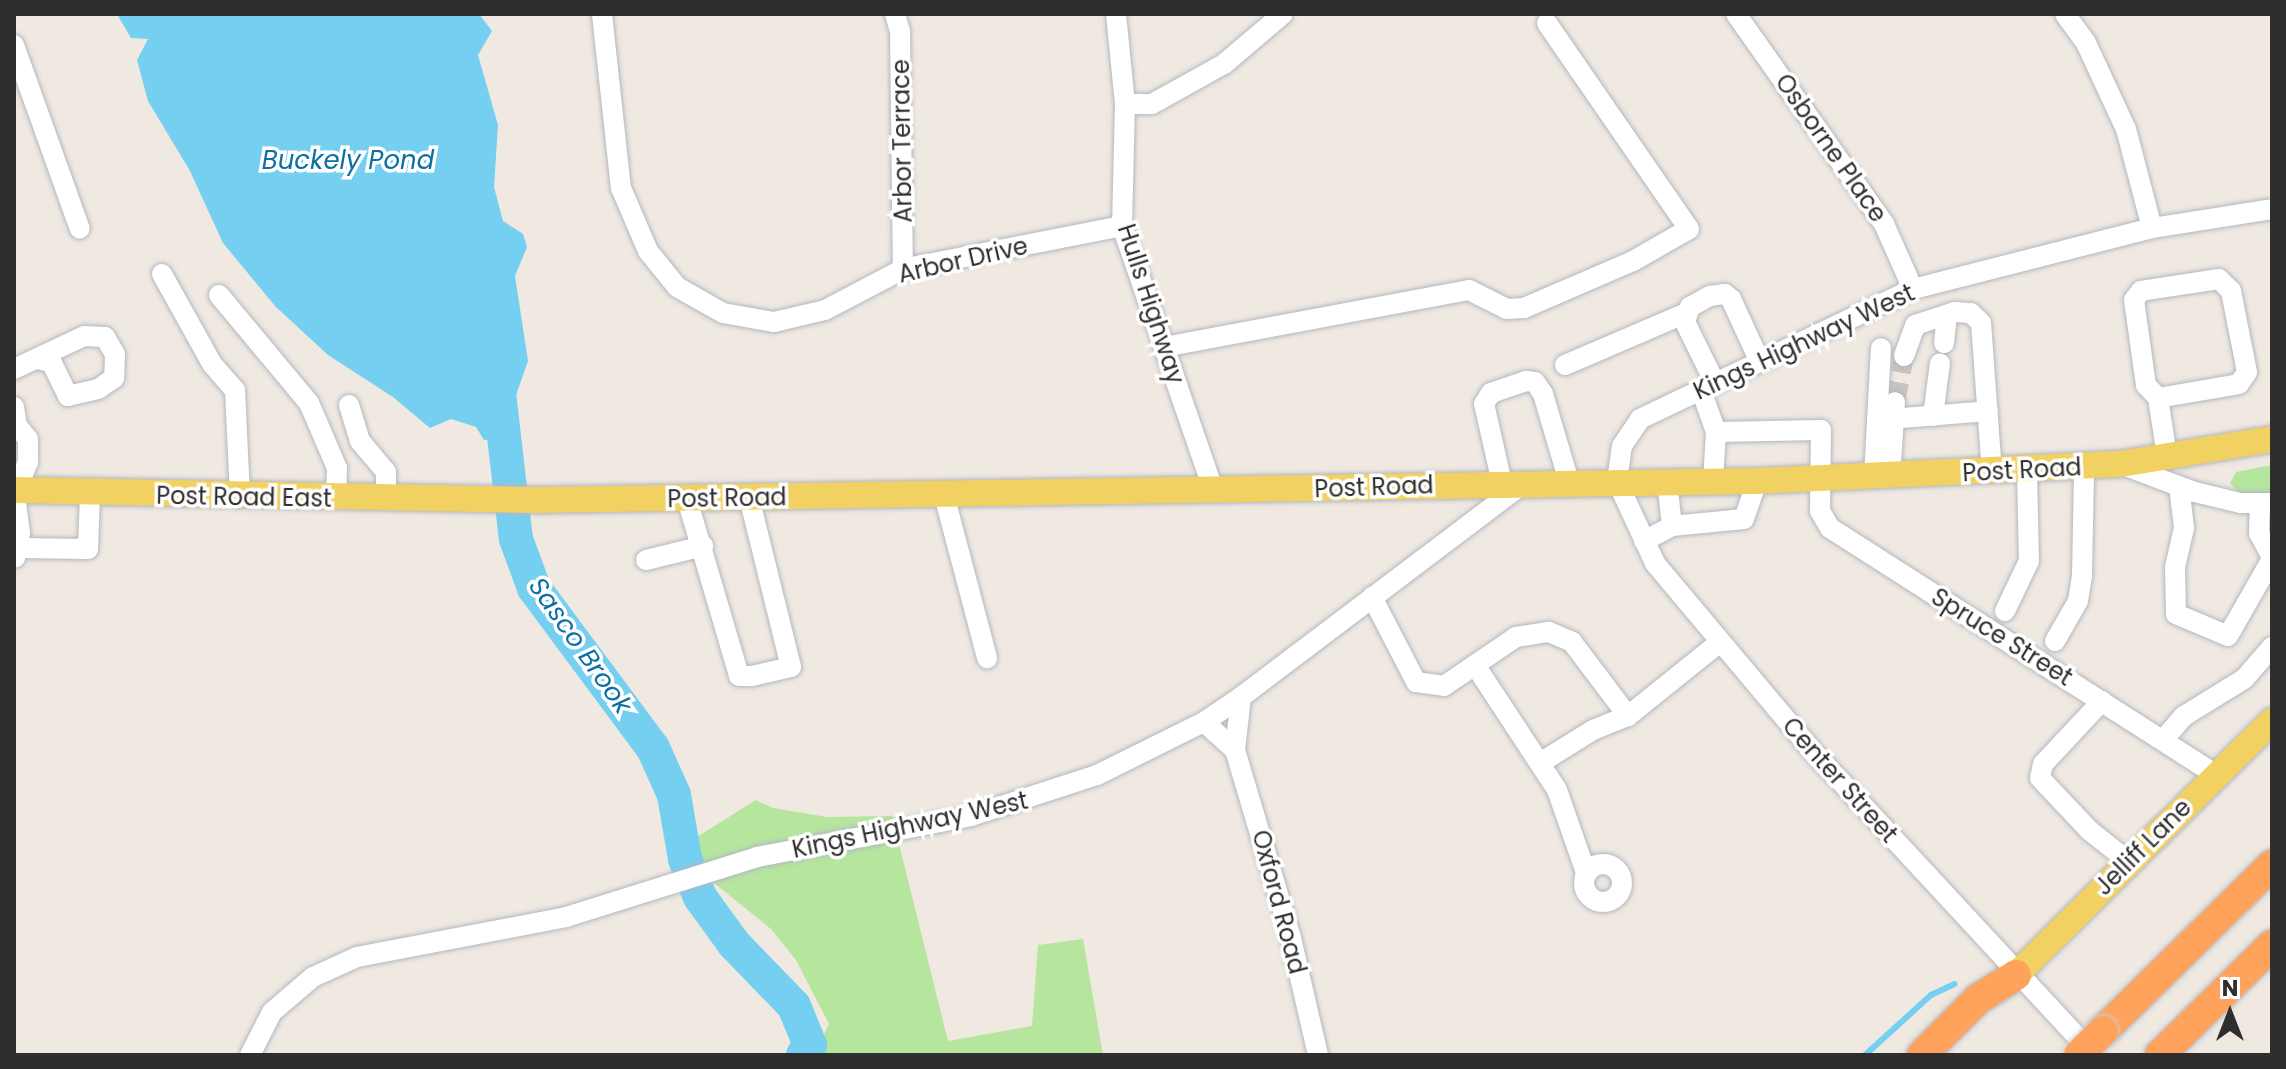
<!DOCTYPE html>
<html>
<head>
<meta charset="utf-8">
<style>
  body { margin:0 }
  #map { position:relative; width:2286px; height:1069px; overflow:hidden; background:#efe9e1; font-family:Poppins,sans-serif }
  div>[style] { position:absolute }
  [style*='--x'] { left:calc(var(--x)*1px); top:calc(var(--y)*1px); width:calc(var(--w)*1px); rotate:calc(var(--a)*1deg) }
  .green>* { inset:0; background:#b6e59e }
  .water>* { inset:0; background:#75cff0 }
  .stream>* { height:6px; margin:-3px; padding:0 3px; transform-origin:3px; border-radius:3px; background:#75cff0 }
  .river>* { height:34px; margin:-17px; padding:0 17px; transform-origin:17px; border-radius:17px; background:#75cff0 }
  .minor-tunnel>* { height:20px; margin-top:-10px; transform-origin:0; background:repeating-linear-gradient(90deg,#c8c4bd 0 20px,transparent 0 30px) }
  .roads { filter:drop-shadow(0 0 2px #b4b7c1) drop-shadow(0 0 2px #b4b7c1) }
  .minor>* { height:20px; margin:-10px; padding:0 10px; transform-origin:10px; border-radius:10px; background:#fff }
  .minor>.ring { margin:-10px; padding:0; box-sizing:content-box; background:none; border:20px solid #fff; border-radius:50% }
  .major>* { height:26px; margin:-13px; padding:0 13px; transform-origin:13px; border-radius:13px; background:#f2d163 }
  .highway>* { height:30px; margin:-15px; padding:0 15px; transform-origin:15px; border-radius:15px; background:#ffa35c }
  .bridges { filter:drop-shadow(0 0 2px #c9c9c9) drop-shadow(0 0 2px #c9c9c9) }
  .highway-bridge>* { height:30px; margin:-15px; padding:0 15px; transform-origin:15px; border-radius:15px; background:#ffa35c }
  span { translate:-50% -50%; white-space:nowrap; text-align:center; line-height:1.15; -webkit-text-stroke:7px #fff; paint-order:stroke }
  .street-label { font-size:24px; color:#2e2e2e }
  .water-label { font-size:26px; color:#0d6fa3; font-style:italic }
  .frame { position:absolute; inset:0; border:16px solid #2e2e2e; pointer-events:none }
  .north { position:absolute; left:2190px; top:973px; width:80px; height:80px; -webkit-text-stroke:6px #fff; paint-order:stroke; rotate:0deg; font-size:22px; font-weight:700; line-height:32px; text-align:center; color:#2e2e2e }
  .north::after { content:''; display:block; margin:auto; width:28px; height:36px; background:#2e2e2e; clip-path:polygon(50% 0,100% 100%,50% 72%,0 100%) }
</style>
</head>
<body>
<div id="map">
  <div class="green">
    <i style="clip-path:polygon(2272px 465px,2272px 499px,2238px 492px,2230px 483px,2236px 472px)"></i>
    <i style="clip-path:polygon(756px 800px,773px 808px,827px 817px,892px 816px,948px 1041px,1032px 1026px,1038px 945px,1083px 939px,1103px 1055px,814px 1055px,829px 1024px,796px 960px,771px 929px,714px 883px,692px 840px)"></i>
  </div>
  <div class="water">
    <i style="clip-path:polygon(117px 14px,479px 14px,492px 31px,478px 55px,498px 125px,494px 187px,503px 221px,523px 234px,527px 247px,515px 276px,528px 361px,501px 438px,484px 440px,476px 427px,451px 419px,430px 428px,393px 397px,328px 355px,275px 306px,223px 243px,190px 171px,148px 101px,137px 60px,148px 39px,131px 38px)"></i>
  </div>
  <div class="stream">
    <i style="--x:1865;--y:1055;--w:89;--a:-42.3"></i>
    <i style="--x:1931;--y:995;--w:26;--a:-25"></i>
  </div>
  <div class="river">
    <i style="--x:499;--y:393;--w:147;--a:83.4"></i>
    <i style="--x:516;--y:539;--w:52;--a:69.8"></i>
    <i style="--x:534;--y:588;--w:199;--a:53.4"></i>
    <i style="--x:653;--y:748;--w:51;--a:65.9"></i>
    <i style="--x:674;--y:795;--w:65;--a:80.2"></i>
    <i style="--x:685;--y:859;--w:41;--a:68.5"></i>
    <i style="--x:700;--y:897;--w:58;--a:54.1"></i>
    <i style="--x:734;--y:944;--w:86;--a:45.9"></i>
    <i style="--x:794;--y:1006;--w:42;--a:67.7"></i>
    <i style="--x:810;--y:1045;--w:12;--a:125"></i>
  </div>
  <div class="minor-tunnel">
    <i style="--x:1895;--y:402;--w:47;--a:-78.9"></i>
  </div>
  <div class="roads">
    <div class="minor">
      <i style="--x:602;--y:14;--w:175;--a:83.8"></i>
      <i style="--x:621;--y:188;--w:69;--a:66.8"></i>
      <i style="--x:648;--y:251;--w:46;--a:51.1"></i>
      <i style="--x:677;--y:287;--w:53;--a:29.5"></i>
      <i style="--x:723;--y:313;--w:52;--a:10"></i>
      <i style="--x:774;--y:322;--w:52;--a:-13.2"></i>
      <i style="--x:825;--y:310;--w:88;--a:-27.7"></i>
      <i style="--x:903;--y:269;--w:223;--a:-11.1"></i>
      <i style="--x:895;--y:14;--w:18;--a:74"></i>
      <i style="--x:900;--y:31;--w:238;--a:89.3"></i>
      <i style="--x:1116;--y:14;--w:90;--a:84.3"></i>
      <i style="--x:1125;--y:104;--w:122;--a:91.4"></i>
      <i style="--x:1122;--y:226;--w:281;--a:70.9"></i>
      <i style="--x:1736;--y:14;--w:257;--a:54.8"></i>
      <i style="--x:1884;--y:224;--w:71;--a:66"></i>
      <i style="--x:2065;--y:14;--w:36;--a:54"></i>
      <i style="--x:2086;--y:43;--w:95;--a:65.1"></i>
      <i style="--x:2126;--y:129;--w:102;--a:75.3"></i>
      <i style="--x:14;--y:45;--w:195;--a:70.3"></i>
      <i style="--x:1125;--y:104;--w:27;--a:0"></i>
      <i style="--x:1152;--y:104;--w:82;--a:-29.1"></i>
      <i style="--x:1224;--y:64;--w:77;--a:-40.3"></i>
      <i style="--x:162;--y:274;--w:103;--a:60.9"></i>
      <i style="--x:212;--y:364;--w:35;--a:49"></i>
      <i style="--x:235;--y:390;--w:108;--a:87.3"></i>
      <i style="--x:219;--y:295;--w:141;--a:50.2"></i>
      <i style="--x:309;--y:403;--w:71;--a:66.7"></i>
      <i style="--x:337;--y:468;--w:31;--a:92"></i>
      <i style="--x:1944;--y:343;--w:28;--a:-84"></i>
      <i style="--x:1164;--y:347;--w:310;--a:-10.6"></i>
      <i style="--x:1469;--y:290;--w:42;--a:26.6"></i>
      <i style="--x:1507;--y:309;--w:17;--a:-3"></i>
      <i style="--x:1524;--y:308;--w:119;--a:-23.3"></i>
      <i style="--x:1633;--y:261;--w:64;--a:-29.7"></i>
      <i style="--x:1689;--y:229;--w:250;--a:-124.6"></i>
      <i style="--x:1904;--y:356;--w:33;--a:-70"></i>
      <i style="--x:1915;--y:325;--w:42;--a:-18"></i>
      <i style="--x:1955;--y:312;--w:16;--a:4"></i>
      <i style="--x:1971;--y:313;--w:14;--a:45"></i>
      <i style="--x:1981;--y:323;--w:149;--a:85.8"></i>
      <i style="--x:1565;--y:365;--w:129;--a:-23.2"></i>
      <i style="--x:14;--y:369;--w:77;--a:-25.2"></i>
      <i style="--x:84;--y:336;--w:21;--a:3"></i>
      <i style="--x:105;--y:337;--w:20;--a:60"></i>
      <i style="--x:115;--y:354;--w:24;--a:92"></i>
      <i style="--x:114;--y:378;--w:19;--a:145"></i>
      <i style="--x:98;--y:389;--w:31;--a:167"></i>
      <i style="--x:68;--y:396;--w:37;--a:-116"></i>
      <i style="--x:52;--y:363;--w:14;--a:-163"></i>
      <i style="--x:1715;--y:383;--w:68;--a:-116.2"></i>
      <i style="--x:1685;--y:322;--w:16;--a:-72"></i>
      <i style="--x:1690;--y:307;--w:23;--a:-29"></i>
      <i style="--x:1710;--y:296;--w:15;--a:-8"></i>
      <i style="--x:1725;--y:294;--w:8;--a:40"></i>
      <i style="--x:1731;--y:299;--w:69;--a:65.3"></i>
      <i style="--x:1701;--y:390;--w:45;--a:70.3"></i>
      <i style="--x:1716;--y:432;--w:105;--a:-1.1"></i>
      <i style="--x:1821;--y:430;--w:81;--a:90.7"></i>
      <i style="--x:1820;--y:511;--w:20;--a:60"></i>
      <i style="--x:1830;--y:528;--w:458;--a:32.6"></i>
      <i style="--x:2158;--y:398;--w:82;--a:-9.8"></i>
      <i style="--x:2239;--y:384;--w:14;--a:-56"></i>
      <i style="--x:2247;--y:372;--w:83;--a:-101.2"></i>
      <i style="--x:2231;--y:291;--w:17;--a:-135"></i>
      <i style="--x:2219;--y:279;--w:79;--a:171.3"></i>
      <i style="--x:2141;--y:291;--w:11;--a:128"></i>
      <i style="--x:2134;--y:300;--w:86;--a:82"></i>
      <i style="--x:2146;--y:385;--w:18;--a:47"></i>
      <i style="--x:2158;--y:398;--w:59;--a:81.2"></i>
      <i style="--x:349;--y:405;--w:38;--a:73"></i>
      <i style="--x:360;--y:441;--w:40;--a:50"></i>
      <i style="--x:386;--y:472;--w:27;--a:90"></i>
      <i style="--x:14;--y:407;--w:19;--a:81"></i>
      <i style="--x:17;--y:426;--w:17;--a:50"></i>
      <i style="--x:28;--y:439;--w:23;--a:90"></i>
      <i style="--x:28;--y:462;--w:30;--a:113"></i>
      <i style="--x:1933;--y:416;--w:53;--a:-82.5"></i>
      <i style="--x:1877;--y:420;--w:111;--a:-4.6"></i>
      <i style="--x:2120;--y:464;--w:80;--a:20.5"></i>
      <i style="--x:2195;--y:492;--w:46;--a:13.7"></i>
      <i style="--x:2240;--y:503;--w:32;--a:0"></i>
      <i style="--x:1874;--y:477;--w:129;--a:-86.9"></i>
      <i style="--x:1890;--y:477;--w:75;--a:-86.2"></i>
      <i style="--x:1667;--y:481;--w:45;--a:83.7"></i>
      <i style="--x:1713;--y:481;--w:49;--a:-86.5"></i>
      <i style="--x:1502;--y:483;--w:81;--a:-102.8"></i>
      <i style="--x:1484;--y:404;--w:13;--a:-58"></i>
      <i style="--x:1491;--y:393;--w:37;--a:-19"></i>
      <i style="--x:1526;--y:381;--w:9;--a:6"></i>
      <i style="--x:1535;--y:382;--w:14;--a:56"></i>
      <i style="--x:1543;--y:394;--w:92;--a:73.5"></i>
      <i style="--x:2179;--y:486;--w:42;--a:83.2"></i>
      <i style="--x:2184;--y:528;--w:40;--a:103"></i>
      <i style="--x:2175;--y:567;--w:47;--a:88.8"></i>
      <i style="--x:2176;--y:614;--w:56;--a:22.9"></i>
      <i style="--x:2228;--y:636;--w:89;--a:-60.3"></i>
      <i style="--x:14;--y:487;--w:46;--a:82.6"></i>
      <i style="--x:20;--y:533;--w:25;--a:101"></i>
      <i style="--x:944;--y:495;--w:169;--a:75.2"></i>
      <i style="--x:687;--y:499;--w:184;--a:73.6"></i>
      <i style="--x:739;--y:676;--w:13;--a:0"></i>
      <i style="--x:752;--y:676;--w:40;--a:-13"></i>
      <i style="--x:791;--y:667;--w:175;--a:-103.9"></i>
      <i style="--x:2260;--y:503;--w:30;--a:92"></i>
      <i style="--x:2259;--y:533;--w:27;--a:62"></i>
      <i style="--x:1644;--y:541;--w:32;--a:-28"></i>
      <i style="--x:1672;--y:526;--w:72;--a:-5.6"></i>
      <i style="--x:1744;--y:519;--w:40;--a:-71.1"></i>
      <i style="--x:19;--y:548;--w:69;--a:0.8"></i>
      <i style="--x:88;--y:549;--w:55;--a:-87.9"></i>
      <i style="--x:646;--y:560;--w:59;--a:-13.8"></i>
      <i style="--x:1372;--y:597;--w:96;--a:62.6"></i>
      <i style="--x:1416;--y:682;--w:28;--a:8"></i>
      <i style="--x:1444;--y:686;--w:87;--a:-34.2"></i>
      <i style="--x:1516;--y:637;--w:33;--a:-9"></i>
      <i style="--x:1549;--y:632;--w:25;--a:23"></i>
      <i style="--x:1572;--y:642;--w:93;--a:52.9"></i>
      <i style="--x:2005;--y:611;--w:55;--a:-64.4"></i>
      <i style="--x:2029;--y:561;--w:91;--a:-91.3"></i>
      <i style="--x:2055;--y:641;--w:46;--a:-60.1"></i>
      <i style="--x:2078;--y:601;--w:26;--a:-81"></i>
      <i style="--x:2082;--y:575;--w:109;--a:-88.9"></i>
      <i style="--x:1475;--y:665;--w:149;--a:56.7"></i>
      <i style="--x:1557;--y:790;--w:88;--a:70.7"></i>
      <i style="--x:2102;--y:701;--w:86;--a:133.1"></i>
      <i style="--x:2043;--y:764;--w:14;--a:102"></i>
      <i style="--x:2040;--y:778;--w:73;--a:46.7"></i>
      <i style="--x:2090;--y:831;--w:48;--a:38.3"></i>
      <i style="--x:1204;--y:722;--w:42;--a:42.1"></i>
      <i style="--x:1235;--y:750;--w:196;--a:73.4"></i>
      <i style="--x:1291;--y:938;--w:120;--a:77"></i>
      <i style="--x:2163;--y:740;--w:32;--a:-49"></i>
      <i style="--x:2184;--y:716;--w:70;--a:-31.7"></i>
      <i style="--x:2244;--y:679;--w:43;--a:-48.8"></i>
      <i style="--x:1235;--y:750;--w:53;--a:-83.5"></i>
      <i style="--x:1540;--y:763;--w:62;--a:-31.9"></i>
      <i style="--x:1593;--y:730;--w:38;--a:-22"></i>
      <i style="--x:1628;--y:716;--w:118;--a:-38.8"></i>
      <i class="ring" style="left:1584px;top:864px;width:18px;height:18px"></i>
      <i style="--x:250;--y:1055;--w:48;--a:-62.9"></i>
      <i style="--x:272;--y:1012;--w:54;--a:-40.5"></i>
      <i style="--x:313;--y:977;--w:48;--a:-24.4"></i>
      <i style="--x:357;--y:957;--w:213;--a:-10.8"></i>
      <i style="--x:566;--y:917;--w:200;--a:-17.4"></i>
      <i style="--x:757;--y:857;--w:218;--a:-10.8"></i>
      <i style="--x:971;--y:816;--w:133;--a:-18"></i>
      <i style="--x:1097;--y:775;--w:119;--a:-26.4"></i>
      <i style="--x:1204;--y:722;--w:45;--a:-34"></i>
      <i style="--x:1241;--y:697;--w:356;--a:-37.1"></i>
      <i style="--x:2094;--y:1055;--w:410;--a:-132.8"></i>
      <i style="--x:1815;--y:754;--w:249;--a:-130"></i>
      <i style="--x:1655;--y:563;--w:90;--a:-114.9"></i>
      <i style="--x:1617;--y:481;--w:35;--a:-82"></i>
      <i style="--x:1622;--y:446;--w:32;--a:-56"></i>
      <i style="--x:1640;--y:419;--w:302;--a:-25.5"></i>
      <i style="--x:1913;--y:289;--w:247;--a:-14.3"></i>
      <i style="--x:2152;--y:228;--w:121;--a:-9"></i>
    </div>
    <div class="major">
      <i style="--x:14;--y:490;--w:522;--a:1.1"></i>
      <i style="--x:536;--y:500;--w:1221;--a:-0.89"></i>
      <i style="--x:1757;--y:481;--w:363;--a:-2.7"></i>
      <i style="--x:2120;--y:464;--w:154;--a:-9.3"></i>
      <i style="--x:2016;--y:975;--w:361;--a:-44.8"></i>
    </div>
    <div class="highway">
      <i style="--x:2103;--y:1031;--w:237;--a:-44.5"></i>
      <i style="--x:1922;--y:1055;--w:79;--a:-45"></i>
      <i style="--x:1978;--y:999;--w:45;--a:-32.3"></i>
      <i style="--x:2160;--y:1055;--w:157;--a:-44.5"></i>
    </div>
  </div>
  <div class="bridges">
    <div class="highway-bridge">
      <i style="--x:2079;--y:1055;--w:34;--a:-45"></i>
    </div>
  </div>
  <div class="street-label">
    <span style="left:902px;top:141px;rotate:-91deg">Arbor Terrace</span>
    <span style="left:1831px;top:148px;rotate:55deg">Osborne Place</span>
    <span style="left:963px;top:260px;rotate:-13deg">Arbor Drive</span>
    <span style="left:1151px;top:304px;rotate:72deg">Hulls Highway</span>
    <span style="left:1804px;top:342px;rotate:-25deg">Kings Highway West</span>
    <span style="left:2022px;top:470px;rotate:-3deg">Post Road</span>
    <span style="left:1374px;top:487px;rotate:-2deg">Post Road</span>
    <span style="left:244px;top:497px;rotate:1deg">Post Road East</span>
    <span style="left:727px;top:498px;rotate:-1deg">Post Road</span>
    <span style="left:2002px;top:637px;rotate:32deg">Spruce Street</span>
    <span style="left:1840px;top:780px;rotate:48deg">Center Street</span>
    <span style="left:910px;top:825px;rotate:-12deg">Kings Highway West</span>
    <span style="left:2143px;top:847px;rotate:-45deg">Jelliff Lane</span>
    <span style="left:1279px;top:902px;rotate:75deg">Oxford Road</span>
  </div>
  <div class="water-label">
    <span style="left:348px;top:161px">Buckely Pond</span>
    <span style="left:580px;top:646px;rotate:55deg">Sasco Brook</span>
  </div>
  <div class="frame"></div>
  <div class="north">N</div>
</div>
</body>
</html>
